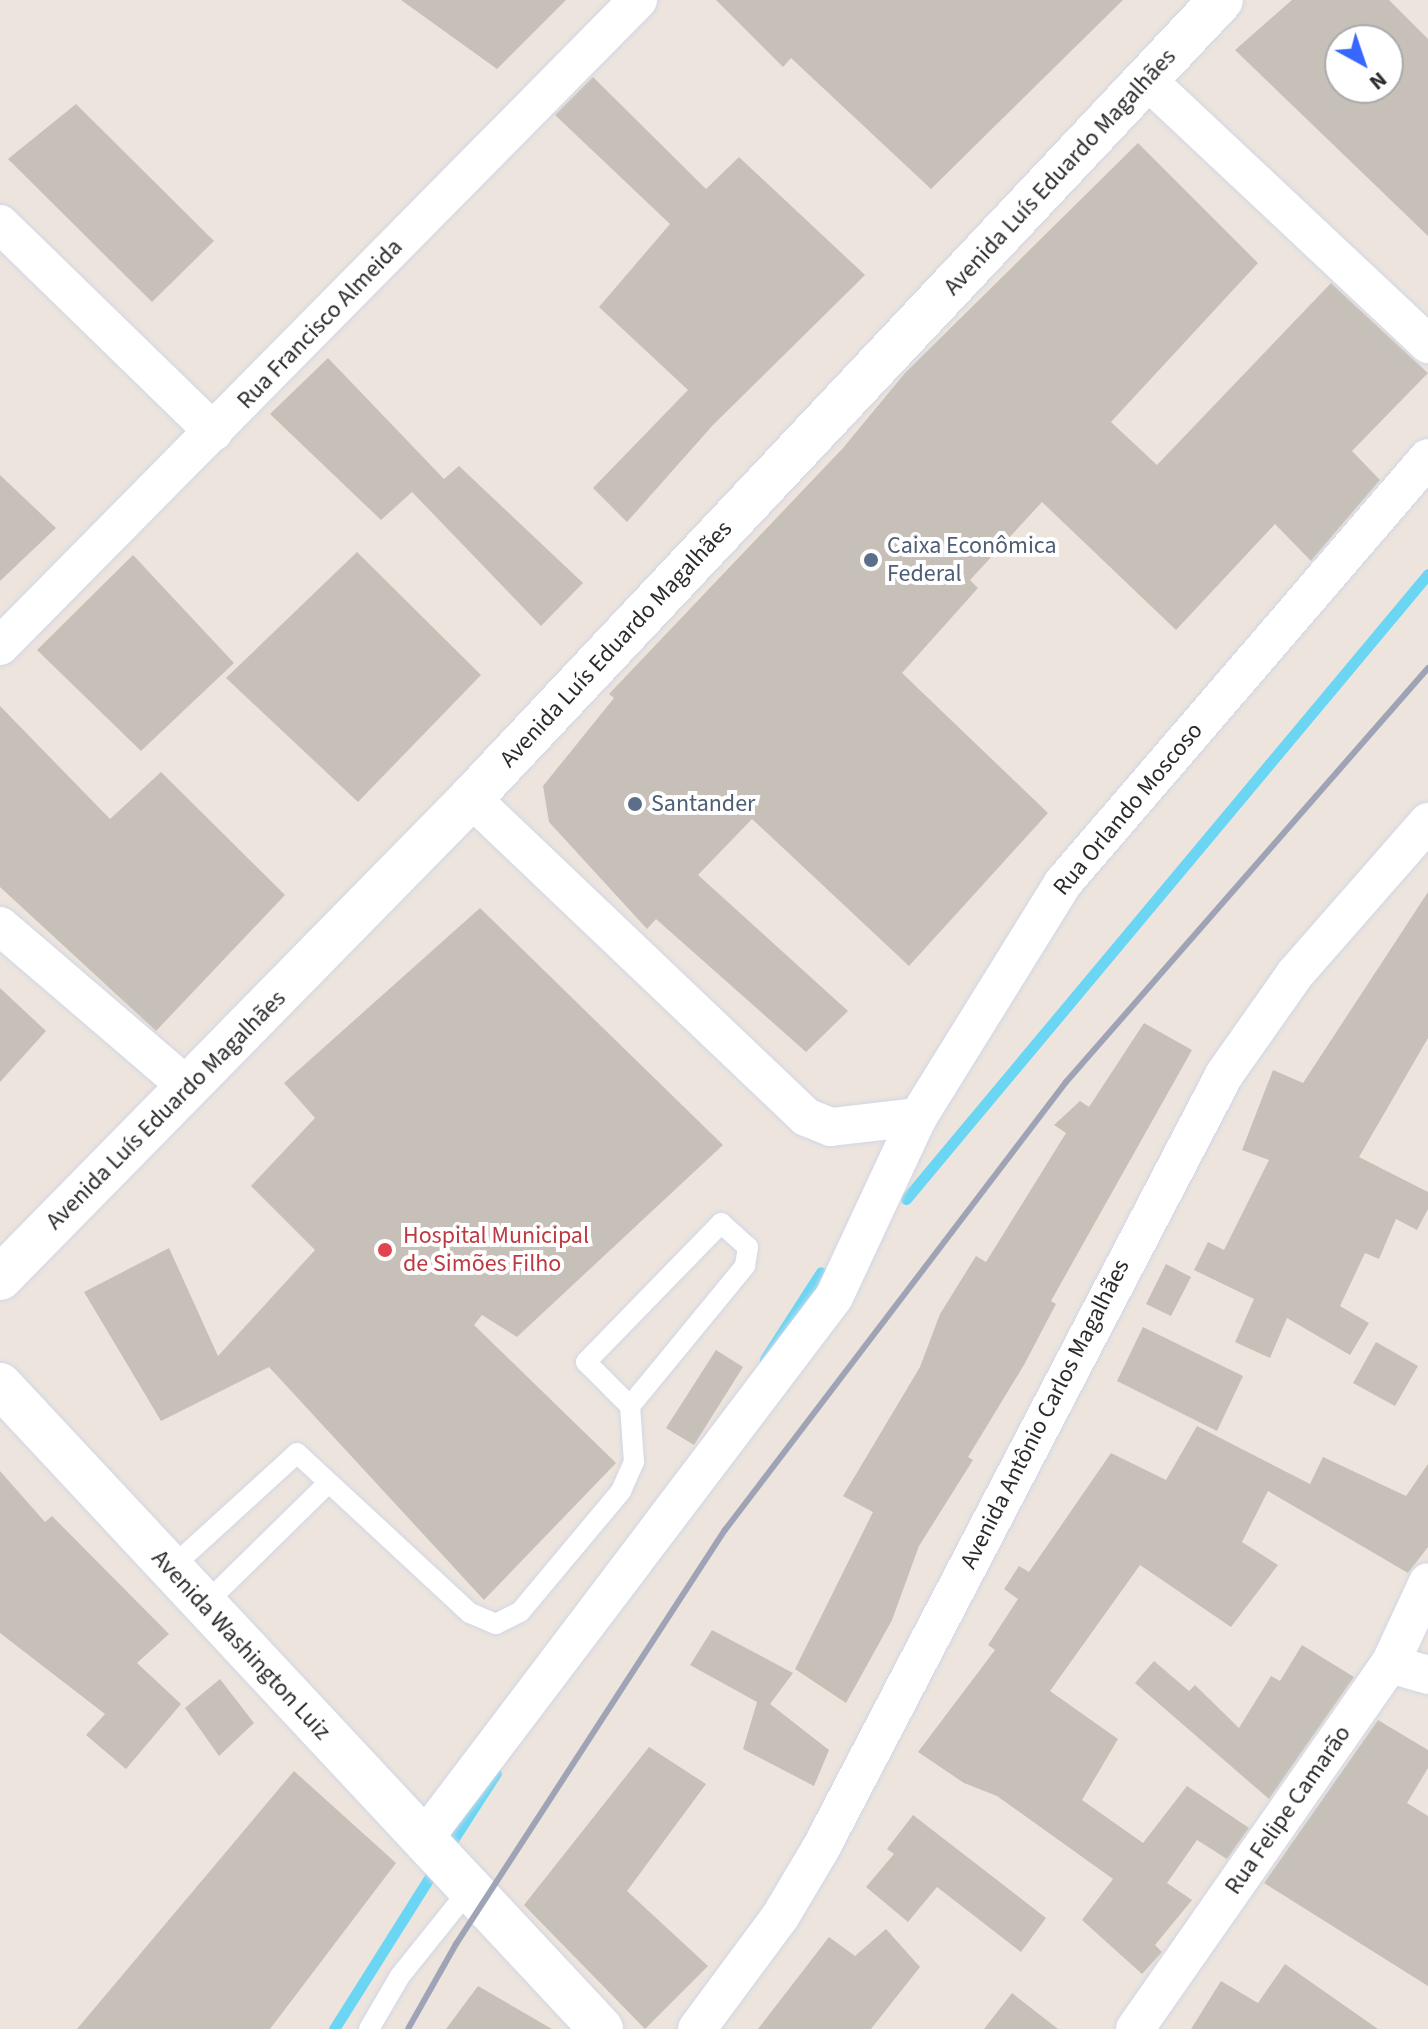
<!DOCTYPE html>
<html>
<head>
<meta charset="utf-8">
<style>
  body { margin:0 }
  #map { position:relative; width:1428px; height:2029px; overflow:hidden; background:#ede5dd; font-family:"Source Sans 3",sans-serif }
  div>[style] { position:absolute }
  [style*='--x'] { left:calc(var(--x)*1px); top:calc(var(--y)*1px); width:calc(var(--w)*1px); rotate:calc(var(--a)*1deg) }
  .stream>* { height:11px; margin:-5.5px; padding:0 5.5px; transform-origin:5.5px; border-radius:5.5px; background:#6bd6f4 }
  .building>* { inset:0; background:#c6c0b8 }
  .roads { filter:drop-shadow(0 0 2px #d2d6e4) drop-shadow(0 0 2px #d2d6e4) }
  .service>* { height:20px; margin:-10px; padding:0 10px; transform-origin:10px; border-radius:10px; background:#fff }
  .minor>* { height:38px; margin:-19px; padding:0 19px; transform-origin:19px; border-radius:19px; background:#fff }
  .secondary>* { height:44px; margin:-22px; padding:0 22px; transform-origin:22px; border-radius:22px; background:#fff }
  .rail>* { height:6px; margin:-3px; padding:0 3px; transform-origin:3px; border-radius:3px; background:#9fa3b6 }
  .dots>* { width:22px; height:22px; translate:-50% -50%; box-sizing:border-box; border:4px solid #fff; border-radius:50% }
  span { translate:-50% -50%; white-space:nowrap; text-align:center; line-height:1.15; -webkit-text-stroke:8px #fff; paint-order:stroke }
  .street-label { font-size:24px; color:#2b2b2b }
  .service-label { font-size:24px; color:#4e5e75 }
  .left { translate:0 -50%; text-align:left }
  .health-label { font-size:24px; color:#be3a42 }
  .north { position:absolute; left:1324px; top:24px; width:80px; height:80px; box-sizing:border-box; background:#fff; border:2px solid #aaa; border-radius:50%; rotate:140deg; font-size:22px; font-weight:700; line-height:32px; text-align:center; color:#2b2b2b }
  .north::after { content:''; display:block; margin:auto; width:28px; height:36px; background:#3867ff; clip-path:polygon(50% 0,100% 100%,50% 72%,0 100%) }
</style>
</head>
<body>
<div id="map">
  <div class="stream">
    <i style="--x:906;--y:1199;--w:814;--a:-50.13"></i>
    <i style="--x:765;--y:1359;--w:103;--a:-57.2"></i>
    <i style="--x:447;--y:1849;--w:90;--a:-57.2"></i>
    <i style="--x:334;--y:2029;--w:191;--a:-57.8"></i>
  </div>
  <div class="building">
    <i style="clip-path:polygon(401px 0,566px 0,497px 69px)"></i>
    <i style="clip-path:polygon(716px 0,1123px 0,931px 189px,791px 58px,783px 67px)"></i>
    <i style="clip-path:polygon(evenodd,1292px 0,1389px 0,1428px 39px,1428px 236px,1235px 50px,1292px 0,1340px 40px,1388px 40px,1388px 88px,1340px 88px,1340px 40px)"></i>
    <i style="clip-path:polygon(593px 77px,706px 189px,739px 157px,865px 275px,713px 425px,627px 522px,593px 488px,688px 390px,599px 307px,670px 224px,555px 115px)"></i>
    <i style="clip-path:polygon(76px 104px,214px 241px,152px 302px,8px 159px)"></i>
    <i style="clip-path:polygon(1138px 143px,1258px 263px,1111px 422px,1157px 465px,1331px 283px,1428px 373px,1352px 451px,1380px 480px,1311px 561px,1275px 524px,1176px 630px,1042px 502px,970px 580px,978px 588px,902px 673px,1048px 813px,909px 966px,752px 819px,698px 875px,848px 1011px,806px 1052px,656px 919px,647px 929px,549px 822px,543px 786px,614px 698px,609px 694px,843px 448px,905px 373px)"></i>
    <i style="clip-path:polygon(328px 358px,444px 479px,459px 466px,583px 583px,541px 626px,412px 492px,381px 520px,270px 414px)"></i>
    <i style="clip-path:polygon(0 475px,56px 528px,0 581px)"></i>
    <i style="clip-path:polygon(357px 552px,481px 675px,358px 802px,226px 678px)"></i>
    <i style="clip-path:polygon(133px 555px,234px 663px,141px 751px,37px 650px)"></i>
    <i style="clip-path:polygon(0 706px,110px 819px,161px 772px,285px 895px,156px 1031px,0 887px)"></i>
    <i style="clip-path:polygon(1428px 892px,1428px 1038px,1359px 1157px,1428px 1192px,1428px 1209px,1417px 1230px,1396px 1219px,1379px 1259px,1365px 1253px,1340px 1306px,1369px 1323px,1350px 1355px,1287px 1318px,1270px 1358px,1235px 1342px,1254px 1299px,1194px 1270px,1208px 1242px,1224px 1250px,1269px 1160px,1242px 1150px,1273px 1070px,1303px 1083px)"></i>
    <i style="clip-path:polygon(480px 908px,723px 1145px,517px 1337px,482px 1315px,474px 1325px,616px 1463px,484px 1600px,269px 1367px,161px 1421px,84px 1292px,169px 1248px,218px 1356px,315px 1250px,251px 1186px,315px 1118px,284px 1083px)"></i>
    <i style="clip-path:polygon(0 988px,46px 1031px,0 1082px)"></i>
    <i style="clip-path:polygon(1144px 1023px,1192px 1050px,1051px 1301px,1056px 1304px,1024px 1365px,968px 1457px,973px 1460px,919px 1546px,892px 1620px,846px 1703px,795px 1669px,873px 1512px,843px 1496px,920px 1367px,940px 1314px,976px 1256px,986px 1262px,1066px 1133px,1054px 1125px,1080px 1101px,1089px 1107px)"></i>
    <i style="clip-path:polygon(1166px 1264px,1191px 1277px,1171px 1316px,1146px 1304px)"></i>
    <i style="clip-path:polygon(1143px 1327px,1243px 1376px,1217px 1431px,1117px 1381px)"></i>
    <i style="clip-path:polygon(1376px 1342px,1418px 1366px,1395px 1406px,1353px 1383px)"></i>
    <i style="clip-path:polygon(716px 1350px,743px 1367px,694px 1445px,666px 1428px)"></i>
    <i style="clip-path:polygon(1197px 1426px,1310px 1484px,1323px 1457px,1406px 1496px,1428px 1464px,1428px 1547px,1408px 1573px,1268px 1491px,1242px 1542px,1278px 1565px,1231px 1627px,1140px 1565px,1050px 1691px,1118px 1739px,1082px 1800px,1143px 1843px,1187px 1786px,1249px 1828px,1227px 1859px,1197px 1840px,1167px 1883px,1192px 1900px,1155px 1945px,1162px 1952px,1142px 1974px,1082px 1920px,1113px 1879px,997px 1796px,964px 1783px,918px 1752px,995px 1650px,988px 1645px,1018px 1599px,1004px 1589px,1019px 1566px,1029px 1572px,1111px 1453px,1166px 1480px)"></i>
    <i style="clip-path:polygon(0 1471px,45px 1522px,52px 1516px,169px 1634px,137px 1663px,181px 1704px,126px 1769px,86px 1735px,105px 1714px,0 1633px)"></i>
    <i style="clip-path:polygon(712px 1630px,793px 1673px,770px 1704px,829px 1750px,814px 1786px,743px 1749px,757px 1702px,690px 1665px)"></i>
    <i style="clip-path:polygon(1302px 1645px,1354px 1677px,1269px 1799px,1135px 1683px,1154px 1661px,1189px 1691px,1195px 1685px,1239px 1728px,1271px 1676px,1280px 1681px)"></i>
    <i style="clip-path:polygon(220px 1679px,254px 1723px,219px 1756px,185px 1708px)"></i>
    <i style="clip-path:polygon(1378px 1720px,1428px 1750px,1428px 1768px,1407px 1803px,1428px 1816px,1428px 1986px,1264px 1883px)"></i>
    <i style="clip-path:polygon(649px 1747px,706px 1784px,627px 1891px,708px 1966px,645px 2029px,524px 1905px)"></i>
    <i style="clip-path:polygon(294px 1771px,396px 1863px,270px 2029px,77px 2029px)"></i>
    <i style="clip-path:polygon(913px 1815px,1046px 1918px,1021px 1952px,937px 1887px,908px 1922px,866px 1887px,894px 1854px,887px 1849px)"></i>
    <i style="clip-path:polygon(886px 1929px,920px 1967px,871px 2029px,758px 2029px,829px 1937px,855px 1956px)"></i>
    <i style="clip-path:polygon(1285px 1964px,1378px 2029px,1191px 2029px,1221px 1981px,1258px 2003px)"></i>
    <i style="clip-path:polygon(478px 1986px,552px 2029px,446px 2029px)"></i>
    <i style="clip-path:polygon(1012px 1993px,1058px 2029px,984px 2029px)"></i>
  </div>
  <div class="roads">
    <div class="service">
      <i style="--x:170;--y:1569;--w:172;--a:-42.4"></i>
      <i style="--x:297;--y:1453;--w:236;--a:42.8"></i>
      <i style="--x:470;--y:1613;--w:28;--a:23"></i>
      <i style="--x:496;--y:1624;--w:27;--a:-27"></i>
      <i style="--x:520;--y:1612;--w:158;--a:-50.1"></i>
      <i style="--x:621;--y:1491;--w:32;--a:-66"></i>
      <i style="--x:634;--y:1462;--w:56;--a:-94.1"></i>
      <i style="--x:630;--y:1406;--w:62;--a:-135"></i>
      <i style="--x:586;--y:1362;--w:194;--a:-45.8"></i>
      <i style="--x:721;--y:1223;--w:36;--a:42"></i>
      <i style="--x:748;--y:1247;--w:19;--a:99"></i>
      <i style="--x:745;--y:1266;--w:181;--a:129.4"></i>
      <i style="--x:204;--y:1605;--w:174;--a:-44.5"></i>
      <i style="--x:369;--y:2029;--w:61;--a:-59.7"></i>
      <i style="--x:400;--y:1976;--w:110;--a:-51.3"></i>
    </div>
    <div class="minor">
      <i style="--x:1147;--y:80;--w:386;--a:43.2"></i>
      <i style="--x:0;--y:224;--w:298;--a:44.2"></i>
      <i style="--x:0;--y:646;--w:908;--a:-45.36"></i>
      <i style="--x:471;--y:798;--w:463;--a:43.6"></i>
      <i style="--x:806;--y:1117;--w:27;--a:22"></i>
      <i style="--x:831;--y:1127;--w:88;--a:-6.6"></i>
      <i style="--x:0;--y:926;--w:249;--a:40.6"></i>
      <i style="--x:1390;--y:1664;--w:40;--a:16"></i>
      <i style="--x:423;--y:1840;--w:681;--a:-52.88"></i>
      <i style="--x:834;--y:1297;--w:199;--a:-65"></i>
      <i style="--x:918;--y:1117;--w:275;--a:-58.2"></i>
      <i style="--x:1063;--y:883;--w:560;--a:-49.34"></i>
      <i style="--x:697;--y:2029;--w:139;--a:-53.5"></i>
      <i style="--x:780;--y:1917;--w:80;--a:-59.3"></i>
      <i style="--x:821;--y:1848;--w:872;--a:-62.46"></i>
      <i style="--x:1224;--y:1075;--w:123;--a:-54.9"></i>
      <i style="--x:1295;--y:974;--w:202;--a:-48.8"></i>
      <i style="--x:1135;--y:2029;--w:445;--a:-55.1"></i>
      <i style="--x:1390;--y:1664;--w:90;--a:-65.1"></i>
    </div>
    <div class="secondary">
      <i style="--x:0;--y:1278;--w:672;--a:-45.54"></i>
      <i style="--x:471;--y:798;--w:1095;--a:-46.78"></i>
      <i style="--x:0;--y:1385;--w:881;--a:46.98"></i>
    </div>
  </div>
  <div class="rail">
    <i style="--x:408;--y:2029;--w:98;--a:-60.5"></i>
    <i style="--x:456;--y:1944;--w:494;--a:-57"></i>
    <i style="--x:725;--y:1530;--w:563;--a:-52.72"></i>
    <i style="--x:1066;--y:1082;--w:550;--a:-48.83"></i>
  </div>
  <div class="dots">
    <i style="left:871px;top:560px;background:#5c6f8a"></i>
    <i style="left:635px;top:804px;background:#5c6f8a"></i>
    <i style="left:385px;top:1250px;background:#e0444e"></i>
  </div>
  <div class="street-label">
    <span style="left:1060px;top:172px;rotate:-47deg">Avenida Luís Eduardo Magalhães</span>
    <span style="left:320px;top:324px;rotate:-46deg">Rua Francisco Almeida</span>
    <span style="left:616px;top:644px;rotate:-47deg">Avenida Luís Eduardo Magalhães</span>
    <span style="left:1128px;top:809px;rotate:-50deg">Rua Orlando Moscoso</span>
    <span style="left:166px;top:1110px;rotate:-45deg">Avenida Luís Eduardo Magalhães</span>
    <span style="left:1045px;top:1414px;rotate:-63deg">Avenida Antônio Carlos Magalhães</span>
    <span style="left:241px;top:1645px;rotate:47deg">Avenida Washington Luiz</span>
    <span style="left:1288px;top:1810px;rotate:-55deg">Rua Felipe Camarão</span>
  </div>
  <div class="service-label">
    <span class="left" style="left:887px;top:560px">Caixa Econômica<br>Federal</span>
    <span class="left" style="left:651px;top:804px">Santander</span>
  </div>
  <div class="health-label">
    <span class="left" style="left:403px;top:1250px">Hospital Municipal<br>de Simões Filho</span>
  </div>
  <div class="north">N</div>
</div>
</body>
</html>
